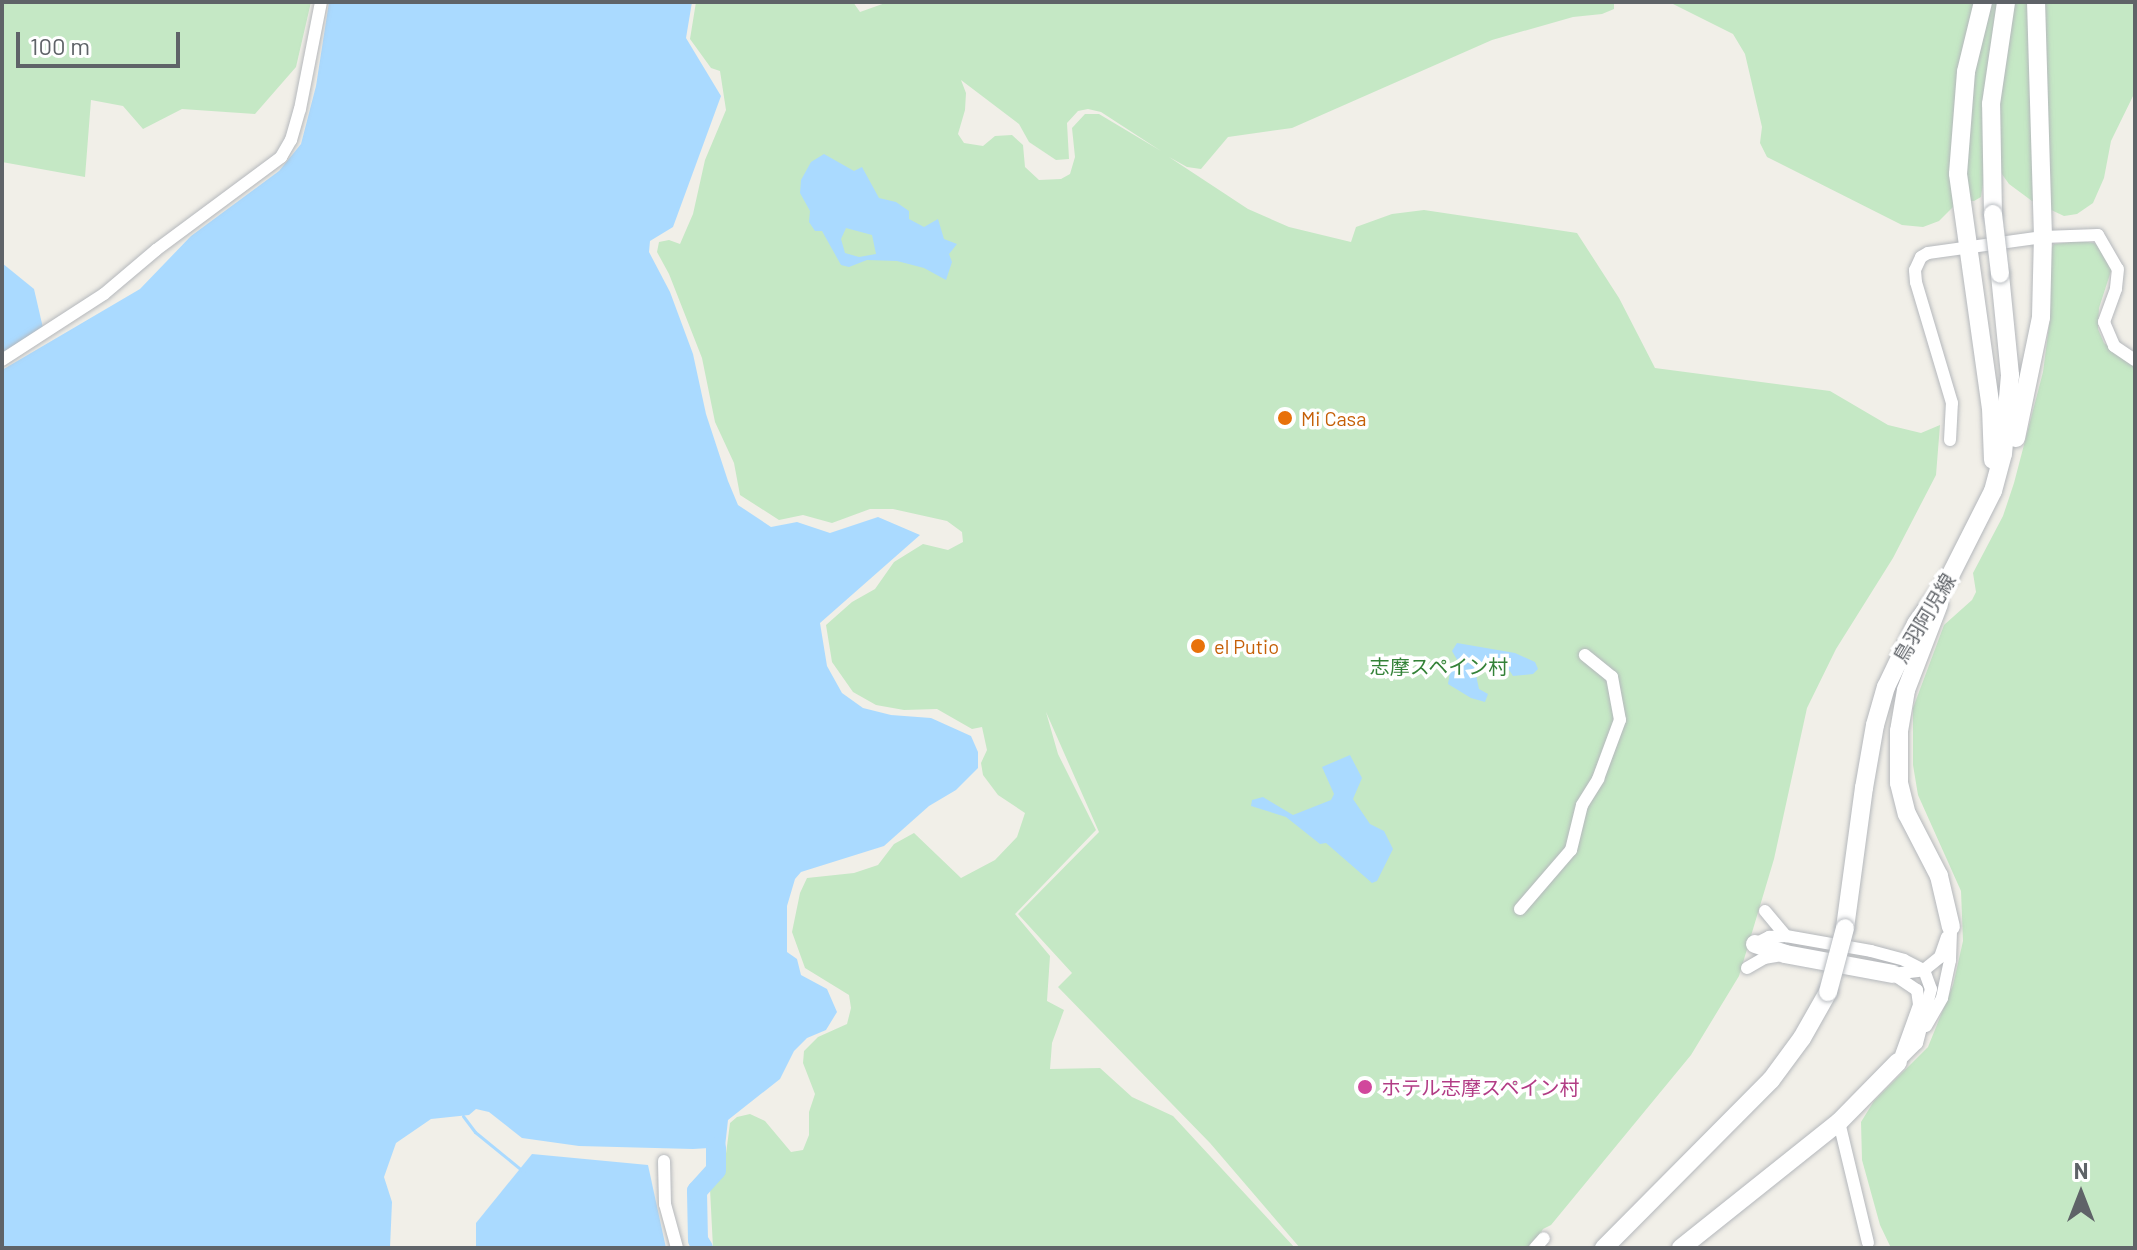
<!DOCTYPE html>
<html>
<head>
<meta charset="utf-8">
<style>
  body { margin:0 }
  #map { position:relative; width:2137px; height:1250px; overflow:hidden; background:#f1efe8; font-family:Barlow,"Noto Sans JP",sans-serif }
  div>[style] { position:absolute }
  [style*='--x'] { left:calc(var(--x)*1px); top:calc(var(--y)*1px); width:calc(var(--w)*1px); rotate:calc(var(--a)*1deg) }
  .green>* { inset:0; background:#c5e8c5 }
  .water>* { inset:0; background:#aadaff }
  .stream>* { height:3px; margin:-1.5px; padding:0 1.5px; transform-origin:1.5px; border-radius:1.5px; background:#aadaff }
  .river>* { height:20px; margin:-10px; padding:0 10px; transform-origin:10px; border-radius:10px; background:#aadaff }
  .roads { filter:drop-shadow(0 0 2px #b5b8bc) drop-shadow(0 0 2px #b5b8bc) }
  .street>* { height:12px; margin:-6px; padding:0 6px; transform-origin:6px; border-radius:6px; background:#fff }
  .secondary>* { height:18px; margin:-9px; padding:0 9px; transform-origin:9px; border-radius:9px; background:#fff }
  .bridges { filter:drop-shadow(0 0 2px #b6babf) drop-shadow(0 0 2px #b6babf) }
  .secondary-bridge>* { height:18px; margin:-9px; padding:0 9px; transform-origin:9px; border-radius:9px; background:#fff }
  .dots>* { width:22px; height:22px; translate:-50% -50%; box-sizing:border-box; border:4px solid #fff; border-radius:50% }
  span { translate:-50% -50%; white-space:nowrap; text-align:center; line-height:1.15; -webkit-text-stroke:7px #fff; paint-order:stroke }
  .food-label { font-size:20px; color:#c56008 }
  .left { translate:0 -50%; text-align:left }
  .street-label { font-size:20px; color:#5f6368 }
  .park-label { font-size:20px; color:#348238 }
  .hotel-label { font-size:20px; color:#b23c85 }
  .frame { position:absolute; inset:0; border:4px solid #5f6368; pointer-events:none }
  .north { position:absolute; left:2041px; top:1154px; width:80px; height:80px; -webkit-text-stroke:6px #fff; paint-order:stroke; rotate:0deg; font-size:22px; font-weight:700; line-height:32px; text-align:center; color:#5f6368 }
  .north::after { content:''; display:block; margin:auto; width:28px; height:36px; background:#5f6368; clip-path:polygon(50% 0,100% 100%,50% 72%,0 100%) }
  .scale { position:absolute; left:16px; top:32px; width:164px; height:36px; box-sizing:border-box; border:4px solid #5f6368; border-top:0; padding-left:10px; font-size:24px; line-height:28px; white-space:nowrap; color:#5f6368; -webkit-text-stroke:6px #fff; paint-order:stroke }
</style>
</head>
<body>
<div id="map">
  <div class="green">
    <i style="clip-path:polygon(2px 2px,311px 2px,296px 67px,255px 114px,182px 109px,143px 129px,123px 106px,91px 100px,85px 177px,2px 162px)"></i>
    <i style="clip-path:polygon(evenodd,696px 2px,853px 2px,860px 12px,888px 2px,1614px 2px,1614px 9px,1602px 14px,1573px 17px,1492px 40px,1292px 128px,1228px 137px,1201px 169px,1187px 167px,1169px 157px,1248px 209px,1289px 227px,1351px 242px,1356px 227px,1392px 214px,1424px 210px,1577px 233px,1619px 298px,1655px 368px,1830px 391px,1888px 425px,1921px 433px,1940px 425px,1936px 475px,1893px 558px,1836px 649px,1807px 708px,1774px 859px,1739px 976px,1691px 1055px,1551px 1225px,1543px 1229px,1532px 1248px,1300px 1248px,1210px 1143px,1058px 987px,1072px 973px,1018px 914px,1099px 832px,1046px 712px,1058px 754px,1096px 830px,1015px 914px,1050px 956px,1047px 1001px,1064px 1010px,1052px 1043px,1050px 1069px,1100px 1068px,1132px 1097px,1173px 1116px,1295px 1248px,713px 1248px,710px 1189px,724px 1169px,730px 1123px,737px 1117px,750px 1114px,765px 1121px,791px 1152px,803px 1150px,809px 1135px,809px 1112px,815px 1094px,803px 1063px,804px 1051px,818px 1037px,847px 1024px,851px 1008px,849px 995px,805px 968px,792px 932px,800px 893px,807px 878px,854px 873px,878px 865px,894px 844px,914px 833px,961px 878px,995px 860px,1017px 837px,1025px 813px,998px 795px,983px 775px,981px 763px,987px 750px,982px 727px,972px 729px,937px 709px,904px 710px,876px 705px,853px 692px,832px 662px,826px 625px,852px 602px,875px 589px,894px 562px,923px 544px,948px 550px,963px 542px,962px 532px,947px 521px,893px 509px,870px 509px,832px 523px,803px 515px,779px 520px,740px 495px,734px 463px,715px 422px,702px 358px,669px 274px,657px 252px,659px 242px,669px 240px,680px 244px,693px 214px,705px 160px,726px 110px,720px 71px,711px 68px,690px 39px,696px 2px,961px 80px,1019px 124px,1029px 142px,1056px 160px,1069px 159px,1067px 123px,1078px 111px,1088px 109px,1101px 112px,1161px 151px,1099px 114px,1085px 114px,1072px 128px,1075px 157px,1070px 174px,1061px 179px,1039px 180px,1025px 167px,1023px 145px,1012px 135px,995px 136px,983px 146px,964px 143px,958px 134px,965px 110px,966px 93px,961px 80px)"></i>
    <i style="clip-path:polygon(1669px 2px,2135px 2px,2135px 92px,2111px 141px,2104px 178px,2093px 203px,2077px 214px,2064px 216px,2032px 201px,2009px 184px,1999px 170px,1985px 171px,1981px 197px,1974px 201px,1959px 201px,1939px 221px,1923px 227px,1902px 225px,1767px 157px,1760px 143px,1762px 127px,1745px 54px,1733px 34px)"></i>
    <i style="clip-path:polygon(2081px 241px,2094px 243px,2103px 249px,2112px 268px,2099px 308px,2098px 329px,2104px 343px,2135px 367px,2135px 1248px,1891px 1248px,1880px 1225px,1862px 1160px,1861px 1122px,1874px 1101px,1928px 1047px,1953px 985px,1963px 941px,1961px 891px,1918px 795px,1913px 765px,1913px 708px,1944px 625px,1972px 600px,1976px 592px,1973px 573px,2003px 516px,2014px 483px,2043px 372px,2050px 318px,2050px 250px,2054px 244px)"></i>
  </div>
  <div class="water">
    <i style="clip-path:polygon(329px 2px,692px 2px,686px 38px,721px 96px,673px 227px,650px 241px,649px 252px,670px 292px,693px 354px,706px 414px,728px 481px,738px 505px,771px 527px,797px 522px,830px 533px,878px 517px,920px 535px,820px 623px,827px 666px,842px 693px,863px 708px,891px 715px,931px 718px,971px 736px,978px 752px,978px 768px,956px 790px,929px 806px,884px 846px,801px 872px,795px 879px,787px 906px,787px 952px,797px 959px,801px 975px,827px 989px,837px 1012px,826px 1030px,807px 1038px,794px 1051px,780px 1079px,728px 1120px,725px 1147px,693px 1149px,579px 1146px,522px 1138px,489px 1112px,476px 1109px,469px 1115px,431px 1119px,396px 1143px,384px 1177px,392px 1202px,390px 1248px,2px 1248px,2px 370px,140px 289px,191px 236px,279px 171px,301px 144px,316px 86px)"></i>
    <i style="clip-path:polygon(evenodd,824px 154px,854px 171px,862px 167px,879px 198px,896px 202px,909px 211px,909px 219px,924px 227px,938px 219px,944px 239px,957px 244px,949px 254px,952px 262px,946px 280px,924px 268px,897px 261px,867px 260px,849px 267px,841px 265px,822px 231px,815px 231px,809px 222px,810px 211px,800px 193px,801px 180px,811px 162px,824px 154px,846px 228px,872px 235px,876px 254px,859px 257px,845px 253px,841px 239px,846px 228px)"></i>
    <i style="clip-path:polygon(2px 263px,34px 289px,43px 328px,2px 354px)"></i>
    <i style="clip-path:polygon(1457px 643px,1515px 653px,1535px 662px,1538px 669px,1533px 674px,1513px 676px,1504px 662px,1488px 660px,1476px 675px,1479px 689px,1488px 694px,1485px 702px,1471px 698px,1448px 684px,1450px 672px,1459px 663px,1452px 651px)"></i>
    <i style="clip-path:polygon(1350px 755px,1362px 778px,1353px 799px,1370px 824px,1384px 831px,1393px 849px,1377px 881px,1372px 883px,1326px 843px,1320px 844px,1286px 817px,1251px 806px,1252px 800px,1263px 797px,1293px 815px,1331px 800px,1334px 794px,1322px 767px)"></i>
    <i style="clip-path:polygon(532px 1154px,648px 1165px,666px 1248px,476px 1248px,476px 1223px)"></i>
  </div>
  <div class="stream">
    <i style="--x:463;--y:1116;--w:20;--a:53"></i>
    <i style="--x:475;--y:1132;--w:63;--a:39.2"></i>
  </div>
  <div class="river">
    <i style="--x:703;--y:1248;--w:9;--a:-122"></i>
    <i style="--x:698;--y:1240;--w:49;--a:-91.2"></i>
    <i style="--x:697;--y:1191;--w:28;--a:-48"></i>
    <i style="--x:716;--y:1170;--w:23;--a:-90"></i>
  </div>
  <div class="roads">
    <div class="street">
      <i style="--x:2;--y:360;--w:121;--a:-32.9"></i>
      <i style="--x:104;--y:294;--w:68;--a:-40.2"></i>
      <i style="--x:156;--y:250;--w:156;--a:-36.6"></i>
      <i style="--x:281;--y:157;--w:20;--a:-60"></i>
      <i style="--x:291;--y:140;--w:32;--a:-74"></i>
      <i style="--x:300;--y:109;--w:109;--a:-78.9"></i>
      <i style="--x:1950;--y:440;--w:37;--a:-87"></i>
      <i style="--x:1952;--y:403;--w:126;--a:-106.6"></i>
      <i style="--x:1916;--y:282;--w:12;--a:-95"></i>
      <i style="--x:1915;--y:270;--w:14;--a:-65"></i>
      <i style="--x:1921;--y:257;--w:8;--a:-30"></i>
      <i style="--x:1928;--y:253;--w:116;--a:-7.9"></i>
      <i style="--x:2043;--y:237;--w:55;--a:-2.1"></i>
      <i style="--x:2098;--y:235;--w:39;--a:60"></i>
      <i style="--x:2118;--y:269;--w:20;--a:96"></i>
      <i style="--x:2116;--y:289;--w:35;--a:110"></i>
      <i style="--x:2104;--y:322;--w:26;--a:67"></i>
      <i style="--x:2114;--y:346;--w:25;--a:34"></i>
      <i style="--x:1520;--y:909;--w:78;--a:-49.2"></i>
      <i style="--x:1571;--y:850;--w:46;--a:-76.3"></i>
      <i style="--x:1582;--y:805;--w:31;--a:-58"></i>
      <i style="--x:1598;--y:779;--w:63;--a:-69.6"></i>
      <i style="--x:1620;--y:720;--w:44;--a:-100.5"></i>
      <i style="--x:1612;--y:677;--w:35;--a:-141"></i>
      <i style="--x:1765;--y:911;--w:33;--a:50"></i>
      <i style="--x:1755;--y:944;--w:16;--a:-27"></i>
      <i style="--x:1769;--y:937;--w:17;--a:-3"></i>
      <i style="--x:1786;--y:936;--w:86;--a:10"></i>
      <i style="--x:1871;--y:951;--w:34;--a:15"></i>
      <i style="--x:1904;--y:960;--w:22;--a:27"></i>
      <i style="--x:1924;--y:970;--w:20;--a:70"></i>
      <i style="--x:1931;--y:989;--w:56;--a:104.5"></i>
      <i style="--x:1917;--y:1043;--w:27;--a:135"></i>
      <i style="--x:1747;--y:968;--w:20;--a:-30"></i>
      <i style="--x:1764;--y:958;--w:18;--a:-9"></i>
      <i style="--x:1893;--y:974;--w:29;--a:34"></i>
      <i style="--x:1917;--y:990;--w:15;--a:82"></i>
      <i style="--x:1919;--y:1005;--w:53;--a:109.8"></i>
      <i style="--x:1893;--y:974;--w:31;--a:-7"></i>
      <i style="--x:1924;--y:970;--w:21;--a:-39"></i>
      <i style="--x:1940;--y:957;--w:21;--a:-71"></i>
      <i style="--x:1926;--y:1026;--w:32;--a:-60"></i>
      <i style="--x:1942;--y:998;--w:39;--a:-78"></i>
      <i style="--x:1950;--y:960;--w:33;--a:-88"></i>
      <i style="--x:1839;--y:1122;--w:124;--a:76.5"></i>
      <i style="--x:664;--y:1161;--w:43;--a:88.7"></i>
      <i style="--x:665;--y:1204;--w:46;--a:74.7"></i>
      <i style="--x:1535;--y:1248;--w:13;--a:-48"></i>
    </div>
    <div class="secondary">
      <i style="--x:1983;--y:2;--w:72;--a:103.7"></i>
      <i style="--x:1966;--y:72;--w:102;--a:94.5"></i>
      <i style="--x:1958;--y:174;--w:236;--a:82"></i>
      <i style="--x:1991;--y:408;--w:52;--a:87.8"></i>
      <i style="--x:1993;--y:214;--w:110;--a:-91"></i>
      <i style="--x:1991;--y:104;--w:103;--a:-81.6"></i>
      <i style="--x:2016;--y:438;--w:124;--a:-78.3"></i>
      <i style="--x:2041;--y:317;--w:80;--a:-88.6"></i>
      <i style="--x:2043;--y:237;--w:235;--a:-91.7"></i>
      <i style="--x:1939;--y:604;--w:92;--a:111"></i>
      <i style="--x:1906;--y:690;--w:42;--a:99.7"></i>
      <i style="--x:1899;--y:731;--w:52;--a:90"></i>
      <i style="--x:1899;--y:783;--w:32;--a:76"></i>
      <i style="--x:1907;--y:814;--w:70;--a:62.7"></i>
      <i style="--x:1939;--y:876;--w:52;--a:76.8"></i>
      <i style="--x:1845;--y:928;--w:141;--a:-82.3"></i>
      <i style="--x:1864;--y:788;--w:64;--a:-80.1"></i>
      <i style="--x:1875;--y:725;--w:40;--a:-74"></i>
      <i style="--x:1886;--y:687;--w:70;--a:-64.5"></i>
      <i style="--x:1916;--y:624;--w:59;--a:-54.7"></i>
      <i style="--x:1950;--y:576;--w:95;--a:-63.2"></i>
      <i style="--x:1993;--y:491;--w:38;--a:-75"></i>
      <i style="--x:2003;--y:454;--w:79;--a:-84.9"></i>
      <i style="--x:2010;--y:375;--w:101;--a:-95.7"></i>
      <i style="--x:1755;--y:944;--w:32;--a:18"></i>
      <i style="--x:1785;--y:954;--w:110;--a:10.5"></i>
      <i style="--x:1604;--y:1248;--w:237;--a:-45.2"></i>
      <i style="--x:1771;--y:1080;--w:52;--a:-53.6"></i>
      <i style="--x:1802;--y:1038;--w:53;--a:-60.5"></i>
      <i style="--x:1681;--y:1248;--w:202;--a:-38.6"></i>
      <i style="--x:1839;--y:1122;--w:84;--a:-45.5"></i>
    </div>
  </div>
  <div class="bridges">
    <div class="secondary-bridge">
      <i style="--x:1993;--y:214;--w:60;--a:83.3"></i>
      <i style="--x:1828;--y:992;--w:66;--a:-75.1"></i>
    </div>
  </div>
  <div class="dots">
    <i style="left:1285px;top:418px;background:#e8710a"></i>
    <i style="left:1198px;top:646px;background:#e8710a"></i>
    <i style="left:1365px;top:1087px;background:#d1479c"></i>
  </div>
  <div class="food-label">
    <span class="left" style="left:1301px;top:418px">Mi Casa</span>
    <span class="left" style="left:1214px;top:646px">el Putio</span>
  </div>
  <div class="street-label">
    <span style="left:1924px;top:618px;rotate:-59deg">鳥羽阿児線</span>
  </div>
  <div class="park-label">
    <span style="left:1439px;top:666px">志摩スペイン村</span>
  </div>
  <div class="hotel-label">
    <span class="left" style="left:1381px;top:1087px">ホテル志摩スペイン村</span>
  </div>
  <div class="frame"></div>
  <div class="north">N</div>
  <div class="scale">100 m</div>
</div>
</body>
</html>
